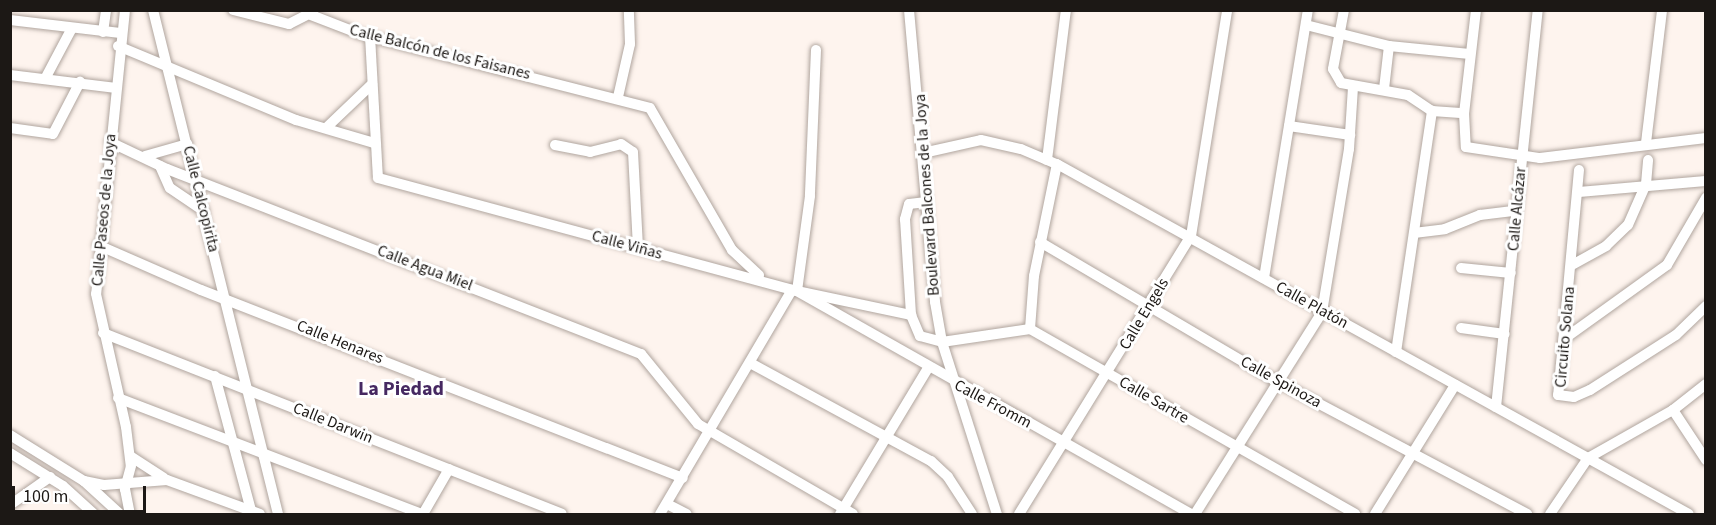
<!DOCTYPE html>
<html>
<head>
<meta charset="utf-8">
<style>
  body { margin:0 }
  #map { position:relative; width:1716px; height:525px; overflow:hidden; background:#fef4ee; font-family:"Source Sans 3",sans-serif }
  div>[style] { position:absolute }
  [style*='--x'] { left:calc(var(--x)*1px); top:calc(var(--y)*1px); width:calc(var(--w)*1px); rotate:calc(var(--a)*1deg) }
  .roads { filter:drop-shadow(0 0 2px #b0a59e) drop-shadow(0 0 2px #b0a59e) }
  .minor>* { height:10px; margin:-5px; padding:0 5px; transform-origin:5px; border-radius:5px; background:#fff }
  span { translate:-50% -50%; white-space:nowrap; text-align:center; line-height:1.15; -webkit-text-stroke:6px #fff; paint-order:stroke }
  .street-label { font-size:16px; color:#1c1815 }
  .quarter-label { font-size:20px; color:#462861; font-weight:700 }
  .frame { position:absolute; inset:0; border:12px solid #1c1815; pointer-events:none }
  .scale { position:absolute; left:12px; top:486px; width:134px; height:27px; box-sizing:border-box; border:3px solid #1c1815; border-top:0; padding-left:8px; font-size:18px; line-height:21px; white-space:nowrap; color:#1c1815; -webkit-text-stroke:4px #fff; paint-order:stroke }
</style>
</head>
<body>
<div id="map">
  <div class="roads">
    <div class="minor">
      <i style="--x:125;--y:10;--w:285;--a:95.8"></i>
      <i style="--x:96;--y:294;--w:136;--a:77.3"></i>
      <i style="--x:126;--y:427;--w:39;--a:83"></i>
      <i style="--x:131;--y:466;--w:24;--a:105"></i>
      <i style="--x:125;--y:489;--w:25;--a:79"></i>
      <i style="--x:153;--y:10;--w:519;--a:76.07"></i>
      <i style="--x:233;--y:10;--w:58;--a:14"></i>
      <i style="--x:289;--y:24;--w:27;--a:-27"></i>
      <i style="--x:909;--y:10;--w:293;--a:84.9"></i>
      <i style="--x:935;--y:302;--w:41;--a:80.1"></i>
      <i style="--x:942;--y:342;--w:181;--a:72.3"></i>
      <i style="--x:1344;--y:10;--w:60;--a:100.6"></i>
      <i style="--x:1333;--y:69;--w:16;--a:60"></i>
      <i style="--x:1341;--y:83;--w:68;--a:10.2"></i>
      <i style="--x:1408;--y:95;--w:29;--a:34"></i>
      <i style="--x:1432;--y:111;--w:32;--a:4"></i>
      <i style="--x:1476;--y:10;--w:104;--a:96.6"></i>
      <i style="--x:1464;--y:113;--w:34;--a:87"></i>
      <i style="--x:1466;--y:147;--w:75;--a:8.5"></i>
      <i style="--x:1540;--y:158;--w:167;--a:-6.9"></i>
      <i style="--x:311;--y:15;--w:53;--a:21.2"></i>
      <i style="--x:360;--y:34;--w:299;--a:14.3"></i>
      <i style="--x:650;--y:108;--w:164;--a:60"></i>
      <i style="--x:732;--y:250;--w:37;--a:43"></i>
      <i style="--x:10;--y:20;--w:111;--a:6.7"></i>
      <i style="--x:1306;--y:25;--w:86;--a:14.2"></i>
      <i style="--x:1389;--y:46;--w:81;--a:5.6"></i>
      <i style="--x:103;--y:32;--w:22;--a:-82"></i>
      <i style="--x:370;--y:36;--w:142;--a:86.8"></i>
      <i style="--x:378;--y:178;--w:429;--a:15.1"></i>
      <i style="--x:792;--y:290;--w:122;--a:11.9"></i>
      <i style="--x:118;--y:46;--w:193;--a:22.6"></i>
      <i style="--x:296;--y:120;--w:81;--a:16.4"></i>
      <i style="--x:816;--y:50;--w:146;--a:92.4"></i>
      <i style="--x:810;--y:196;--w:96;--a:97.8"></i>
      <i style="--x:797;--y:291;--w:453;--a:29.5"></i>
      <i style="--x:10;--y:75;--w:107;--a:7"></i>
      <i style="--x:46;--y:77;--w:55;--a:-62"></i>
      <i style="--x:1384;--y:89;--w:43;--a:-83.4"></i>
      <i style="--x:618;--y:97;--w:54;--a:-77.2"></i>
      <i style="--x:630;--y:44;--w:34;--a:-92"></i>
      <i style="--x:1289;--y:126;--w:62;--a:8.4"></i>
      <i style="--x:10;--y:128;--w:43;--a:7.9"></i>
      <i style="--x:53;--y:134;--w:59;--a:-62.6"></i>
      <i style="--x:326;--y:128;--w:64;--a:-43.7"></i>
      <i style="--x:110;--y:142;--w:63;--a:25.3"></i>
      <i style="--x:167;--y:169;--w:509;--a:21.32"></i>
      <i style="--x:641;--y:354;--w:90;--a:50.8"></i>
      <i style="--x:698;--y:424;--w:179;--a:30.1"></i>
      <i style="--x:1646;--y:143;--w:134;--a:-83.1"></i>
      <i style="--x:555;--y:145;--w:36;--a:11"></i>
      <i style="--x:590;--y:152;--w:32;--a:-14"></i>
      <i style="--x:621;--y:144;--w:14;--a:34"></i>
      <i style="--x:633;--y:152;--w:96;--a:87"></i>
      <i style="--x:923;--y:153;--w:59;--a:-12.6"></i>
      <i style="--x:981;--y:140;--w:41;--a:12.7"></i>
      <i style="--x:1021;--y:149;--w:39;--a:23"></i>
      <i style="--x:1057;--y:164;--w:722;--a:28.98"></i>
      <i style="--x:145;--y:156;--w:44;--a:-15.9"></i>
      <i style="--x:1047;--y:160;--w:151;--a:-82.8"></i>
      <i style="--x:160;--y:166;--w:24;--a:66"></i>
      <i style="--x:170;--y:188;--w:41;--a:34.1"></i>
      <i style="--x:1579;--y:170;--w:226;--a:95.3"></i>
      <i style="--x:1558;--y:395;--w:16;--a:7"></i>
      <i style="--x:1574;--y:397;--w:17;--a:-24"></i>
      <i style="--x:1590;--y:390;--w:102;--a:-32.6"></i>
      <i style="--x:1676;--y:335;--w:42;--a:-44"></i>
      <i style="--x:1579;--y:192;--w:127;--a:-5"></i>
      <i style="--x:926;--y:202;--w:17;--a:173"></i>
      <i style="--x:909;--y:204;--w:16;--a:105"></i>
      <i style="--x:905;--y:219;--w:96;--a:86.4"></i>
      <i style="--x:911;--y:315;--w:23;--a:67"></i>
      <i style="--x:920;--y:336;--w:23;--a:15"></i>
      <i style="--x:942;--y:342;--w:89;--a:-8.4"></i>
      <i style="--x:1030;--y:329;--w:374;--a:29.6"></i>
      <i style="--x:1414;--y:233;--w:31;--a:-7"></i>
      <i style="--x:1445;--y:229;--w:38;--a:-22"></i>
      <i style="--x:1480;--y:215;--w:35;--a:-7"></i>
      <i style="--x:1040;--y:242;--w:276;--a:30.5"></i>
      <i style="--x:1278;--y:382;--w:282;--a:27.9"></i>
      <i style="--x:98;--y:245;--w:112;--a:23.6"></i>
      <i style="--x:201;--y:290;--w:517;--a:21.31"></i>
      <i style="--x:1572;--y:265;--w:39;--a:-29"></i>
      <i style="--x:1606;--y:246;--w:30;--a:-44"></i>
      <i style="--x:1628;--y:225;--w:45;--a:-66.3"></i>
      <i style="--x:1646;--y:184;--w:24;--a:-85"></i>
      <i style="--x:1461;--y:268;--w:50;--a:5.7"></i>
      <i style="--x:1264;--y:278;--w:272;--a:-80.7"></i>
      <i style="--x:1461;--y:328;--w:44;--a:7.8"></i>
      <i style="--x:1030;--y:329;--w:53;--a:-85.7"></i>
      <i style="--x:1034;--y:276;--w:114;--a:-78.4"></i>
      <i style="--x:103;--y:333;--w:493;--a:21.5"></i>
      <i style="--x:1564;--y:339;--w:127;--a:-35.7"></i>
      <i style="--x:1667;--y:265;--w:78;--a:-59.8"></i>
      <i style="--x:1396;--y:352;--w:244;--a:-81.5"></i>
      <i style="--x:752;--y:364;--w:204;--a:28.5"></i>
      <i style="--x:931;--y:461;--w:23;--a:43"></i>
      <i style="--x:948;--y:477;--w:44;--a:57"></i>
      <i style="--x:215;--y:376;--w:143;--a:75"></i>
      <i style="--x:118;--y:398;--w:325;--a:20.9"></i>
      <i style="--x:1496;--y:407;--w:399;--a:-84"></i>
      <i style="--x:1673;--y:410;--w:60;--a:56.6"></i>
      <i style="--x:10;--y:435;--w:87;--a:31.9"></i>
      <i style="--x:84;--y:481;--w:49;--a:42.5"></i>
      <i style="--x:10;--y:453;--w:62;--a:31.9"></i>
      <i style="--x:63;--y:486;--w:42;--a:42.1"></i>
      <i style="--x:130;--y:456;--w:40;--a:32.9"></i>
      <i style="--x:84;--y:481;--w:20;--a:11"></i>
      <i style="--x:104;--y:485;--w:63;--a:-4.5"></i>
      <i style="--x:167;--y:480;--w:99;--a:20.1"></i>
      <i style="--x:667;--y:504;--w:22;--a:27"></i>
      <i style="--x:10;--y:505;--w:49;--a:-35"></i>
      <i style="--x:423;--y:514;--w:52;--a:-60"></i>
      <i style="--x:660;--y:514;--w:260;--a:-59.5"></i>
      <i style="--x:840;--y:514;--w:170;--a:-58.9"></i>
      <i style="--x:1019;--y:514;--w:327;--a:-58.3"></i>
      <i style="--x:1191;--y:236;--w:229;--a:-80.9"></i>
      <i style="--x:1195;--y:514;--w:239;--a:-57.8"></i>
      <i style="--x:1322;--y:312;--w:165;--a:-80.6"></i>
      <i style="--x:1349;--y:149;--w:62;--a:-86.3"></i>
      <i style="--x:1375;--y:514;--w:152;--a:-58.2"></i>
      <i style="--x:1550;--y:514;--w:68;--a:-55.8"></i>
      <i style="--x:1588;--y:458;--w:98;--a:-29.5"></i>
      <i style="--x:1673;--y:410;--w:42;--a:-38.2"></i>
    </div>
  </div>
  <div class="street-label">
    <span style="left:440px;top:52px;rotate:14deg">Calle Balcón de los Faisanes</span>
    <span style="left:927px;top:195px;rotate:-94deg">Boulevard Balcones de la Joya</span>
    <span style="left:201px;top:199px;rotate:76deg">Calle Calcopirita</span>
    <span style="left:1517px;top:209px;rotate:-85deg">Calle Alcázar</span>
    <span style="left:104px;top:210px;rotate:-85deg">Calle Paseos de la Joya</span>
    <span style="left:627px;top:245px;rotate:15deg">Calle Viñas</span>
    <span style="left:425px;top:268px;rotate:21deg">Calle Agua Miel</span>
    <span style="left:1312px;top:305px;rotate:29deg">Calle Platón</span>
    <span style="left:1144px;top:314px;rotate:-59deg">Calle Engels</span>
    <span style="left:1565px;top:337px;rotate:-85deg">Circuito Solana</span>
    <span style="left:340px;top:342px;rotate:22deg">Calle Henares</span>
    <span style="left:1281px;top:382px;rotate:29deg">Calle Spinoza</span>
    <span style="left:1154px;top:400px;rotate:30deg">Calle Sartre</span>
    <span style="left:993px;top:404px;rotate:28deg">Calle Fromm</span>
    <span style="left:333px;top:423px;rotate:22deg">Calle Darwin</span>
  </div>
  <div class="quarter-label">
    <span style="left:401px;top:389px">La Piedad</span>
  </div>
  <div class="frame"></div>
  <div class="scale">100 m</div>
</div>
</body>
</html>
